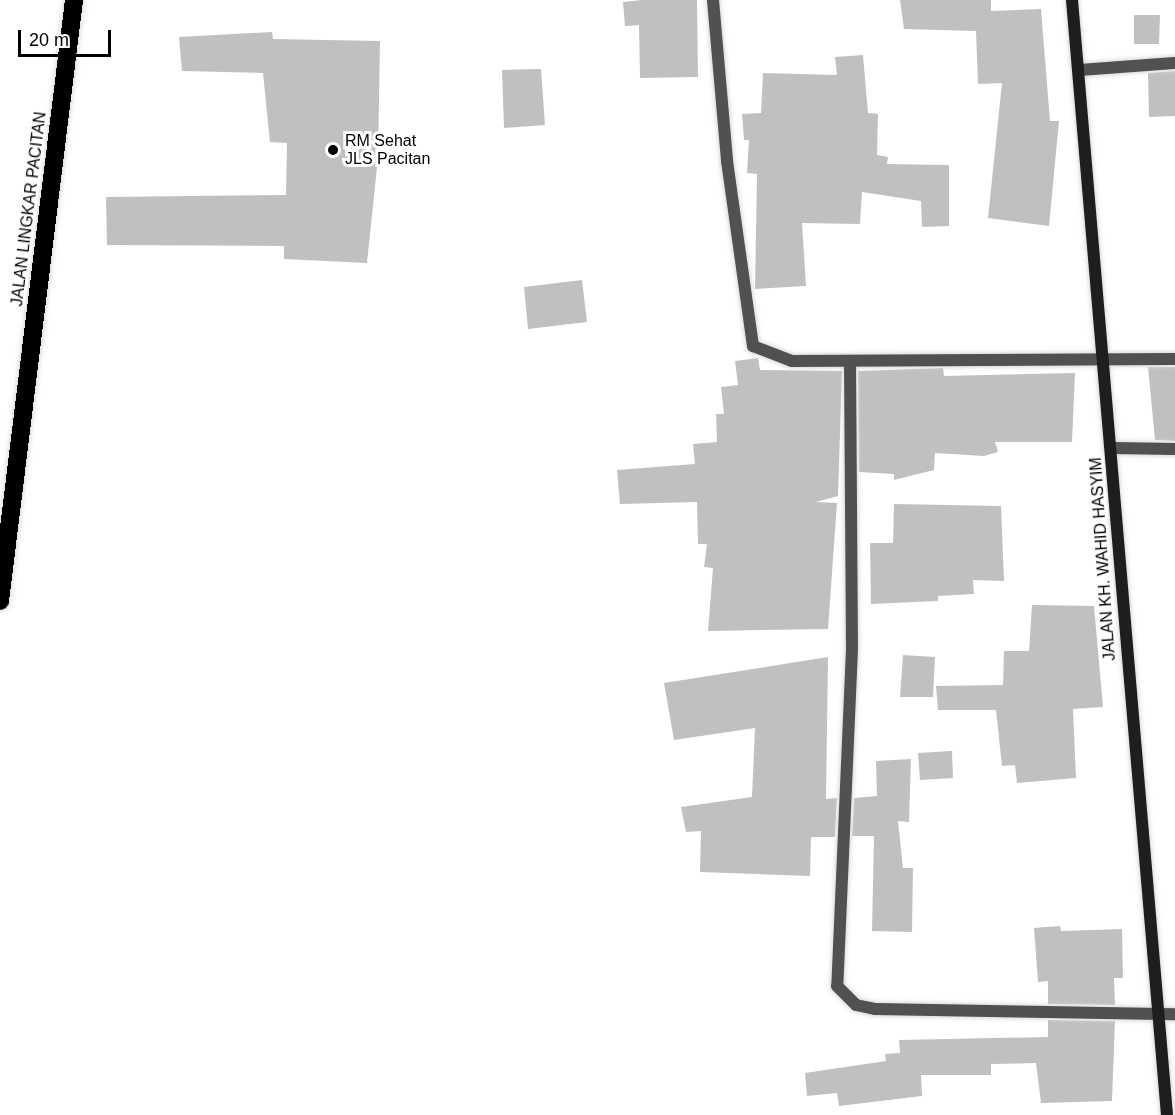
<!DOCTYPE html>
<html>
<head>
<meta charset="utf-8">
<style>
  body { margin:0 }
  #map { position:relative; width:1175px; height:1115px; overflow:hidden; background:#fff; font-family:Helvetica,sans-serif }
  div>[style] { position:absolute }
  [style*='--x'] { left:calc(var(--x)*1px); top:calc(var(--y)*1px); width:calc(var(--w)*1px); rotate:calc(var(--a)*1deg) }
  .building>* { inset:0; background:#c0c0c0 }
  .roads { filter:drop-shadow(0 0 2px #dbdbdb) drop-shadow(0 0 2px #dbdbdb) }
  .street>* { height:12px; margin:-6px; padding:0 6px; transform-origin:6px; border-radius:6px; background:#515151 }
  .secondary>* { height:12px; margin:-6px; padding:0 6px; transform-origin:6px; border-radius:6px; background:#1e1e1e }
  .highway>* { height:18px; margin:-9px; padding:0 9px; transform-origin:9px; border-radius:9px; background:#000 }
  .dots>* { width:16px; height:16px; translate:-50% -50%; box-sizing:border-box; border:3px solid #fff; border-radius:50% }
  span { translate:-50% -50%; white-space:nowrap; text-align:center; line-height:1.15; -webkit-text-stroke:6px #fff; paint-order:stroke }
  .poi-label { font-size:16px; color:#000 }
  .left { translate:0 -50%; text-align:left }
  .street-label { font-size:16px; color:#000 }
  .scale { position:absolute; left:18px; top:30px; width:93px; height:27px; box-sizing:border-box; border:3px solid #000; border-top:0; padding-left:8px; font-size:18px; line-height:21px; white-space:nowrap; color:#000; -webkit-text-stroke:4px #fff; paint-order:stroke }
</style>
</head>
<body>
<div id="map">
  <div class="building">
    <i style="clip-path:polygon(642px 0,697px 0,698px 77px,640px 78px,639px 25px,625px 26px,623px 2px)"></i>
    <i style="clip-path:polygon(900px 0,991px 0,991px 11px,1041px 9px,1050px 121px,1059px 121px,1049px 226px,988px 218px,1002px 83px,978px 84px,976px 31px,904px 29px)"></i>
    <i style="clip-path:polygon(1134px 15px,1160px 15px,1159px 44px,1134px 44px)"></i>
    <i style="clip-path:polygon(272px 32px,273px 39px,380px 41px,378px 158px,367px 263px,284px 259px,284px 246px,107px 245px,106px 197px,286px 195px,287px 143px,270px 142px,263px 73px,182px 71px,179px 37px)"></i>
    <i style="clip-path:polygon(863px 55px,868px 113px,878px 114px,877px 155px,888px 157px,887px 164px,949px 165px,949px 226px,922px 227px,921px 201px,862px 192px,860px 224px,802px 223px,806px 286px,755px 289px,757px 174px,747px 173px,749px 140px,744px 140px,742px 114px,761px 113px,763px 73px,837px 75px,835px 57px)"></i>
    <i style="clip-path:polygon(541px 69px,545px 125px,504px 128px,502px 70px)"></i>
    <i style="clip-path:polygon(1175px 71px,1175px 116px,1149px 117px,1148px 73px)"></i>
    <i style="clip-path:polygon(582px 280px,587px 322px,528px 329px,524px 287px)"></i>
    <i style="clip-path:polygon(758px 358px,760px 370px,842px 371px,838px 496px,816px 502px,837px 503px,828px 629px,708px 631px,713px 568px,704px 567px,707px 544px,698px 544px,697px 502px,620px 504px,617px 470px,695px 464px,693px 444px,717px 442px,716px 414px,724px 414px,721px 387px,738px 385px,735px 361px)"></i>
    <i style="clip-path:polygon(1148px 367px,1175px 367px,1175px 441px,1155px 440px)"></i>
    <i style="clip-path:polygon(943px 368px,944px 376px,1075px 373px,1072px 442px,995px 442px,998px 452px,984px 456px,935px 453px,934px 470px,894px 480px,894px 474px,859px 472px,858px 371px)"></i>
    <i style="clip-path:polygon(894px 504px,1001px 506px,1004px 581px,973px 580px,974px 594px,938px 596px,938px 601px,871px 604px,870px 543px,893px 543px)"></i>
    <i style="clip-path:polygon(1032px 605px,1094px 606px,1103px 707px,1073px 709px,1076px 778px,1017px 783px,1015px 765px,1002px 766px,996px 710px,938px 710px,936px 686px,1003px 685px,1004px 651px,1029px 651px)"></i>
    <i style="clip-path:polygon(903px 655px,935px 657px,933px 697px,900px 697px)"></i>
    <i style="clip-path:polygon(828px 657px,826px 799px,837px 798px,835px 837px,811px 837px,810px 876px,700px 872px,701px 831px,686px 832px,681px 807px,752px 797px,755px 728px,674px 740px,664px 683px)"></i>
    <i style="clip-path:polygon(952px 751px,953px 778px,920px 780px,918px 753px)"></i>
    <i style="clip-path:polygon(911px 759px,909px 822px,898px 821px,903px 868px,913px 868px,912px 932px,872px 931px,874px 836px,852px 836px,854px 798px,877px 796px,876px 761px)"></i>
    <i style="clip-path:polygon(1060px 926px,1061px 931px,1122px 929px,1123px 978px,1114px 978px,1115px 1005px,1048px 1004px,1048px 981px,1038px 982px,1034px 928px)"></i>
    <i style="clip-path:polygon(1048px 1020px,1115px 1021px,1112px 1101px,1041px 1103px,1036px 1063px,991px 1064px,991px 1075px,921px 1075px,922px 1096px,839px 1106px,837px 1093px,807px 1096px,805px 1073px,886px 1061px,885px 1054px,900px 1053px,899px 1040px,1048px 1037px)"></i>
  </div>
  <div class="roads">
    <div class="street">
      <i style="--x:713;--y:0;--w:162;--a:85"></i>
      <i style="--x:727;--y:161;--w:187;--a:82"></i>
      <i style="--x:753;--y:346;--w:42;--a:21"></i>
      <i style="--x:792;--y:361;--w:383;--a:-0.3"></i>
      <i style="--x:1079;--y:70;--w:96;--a:-4.2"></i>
      <i style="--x:850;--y:361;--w:288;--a:89.6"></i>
      <i style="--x:852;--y:649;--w:337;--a:92.5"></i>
      <i style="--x:837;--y:986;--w:27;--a:45"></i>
      <i style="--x:856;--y:1005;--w:19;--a:12"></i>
      <i style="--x:875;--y:1009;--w:300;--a:1"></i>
      <i style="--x:1112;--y:448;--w:63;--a:0.9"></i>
    </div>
    <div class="secondary">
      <i style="--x:1072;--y:0;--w:1119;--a:85.13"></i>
    </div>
    <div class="highway">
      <i style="--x:0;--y:601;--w:606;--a:-82.98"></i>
    </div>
  </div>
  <div class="dots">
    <i style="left:333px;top:150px;background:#000"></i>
  </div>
  <div class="poi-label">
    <span class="left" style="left:345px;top:150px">RM Sehat<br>JLS Pacitan</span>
  </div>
  <div class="street-label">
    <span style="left:29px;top:209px;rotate:-83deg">JALAN LINGKAR PACITAN</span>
    <span style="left:1103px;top:559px;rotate:-94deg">JALAN KH. WAHID HASYIM</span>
  </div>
  <div class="scale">20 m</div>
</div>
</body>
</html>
